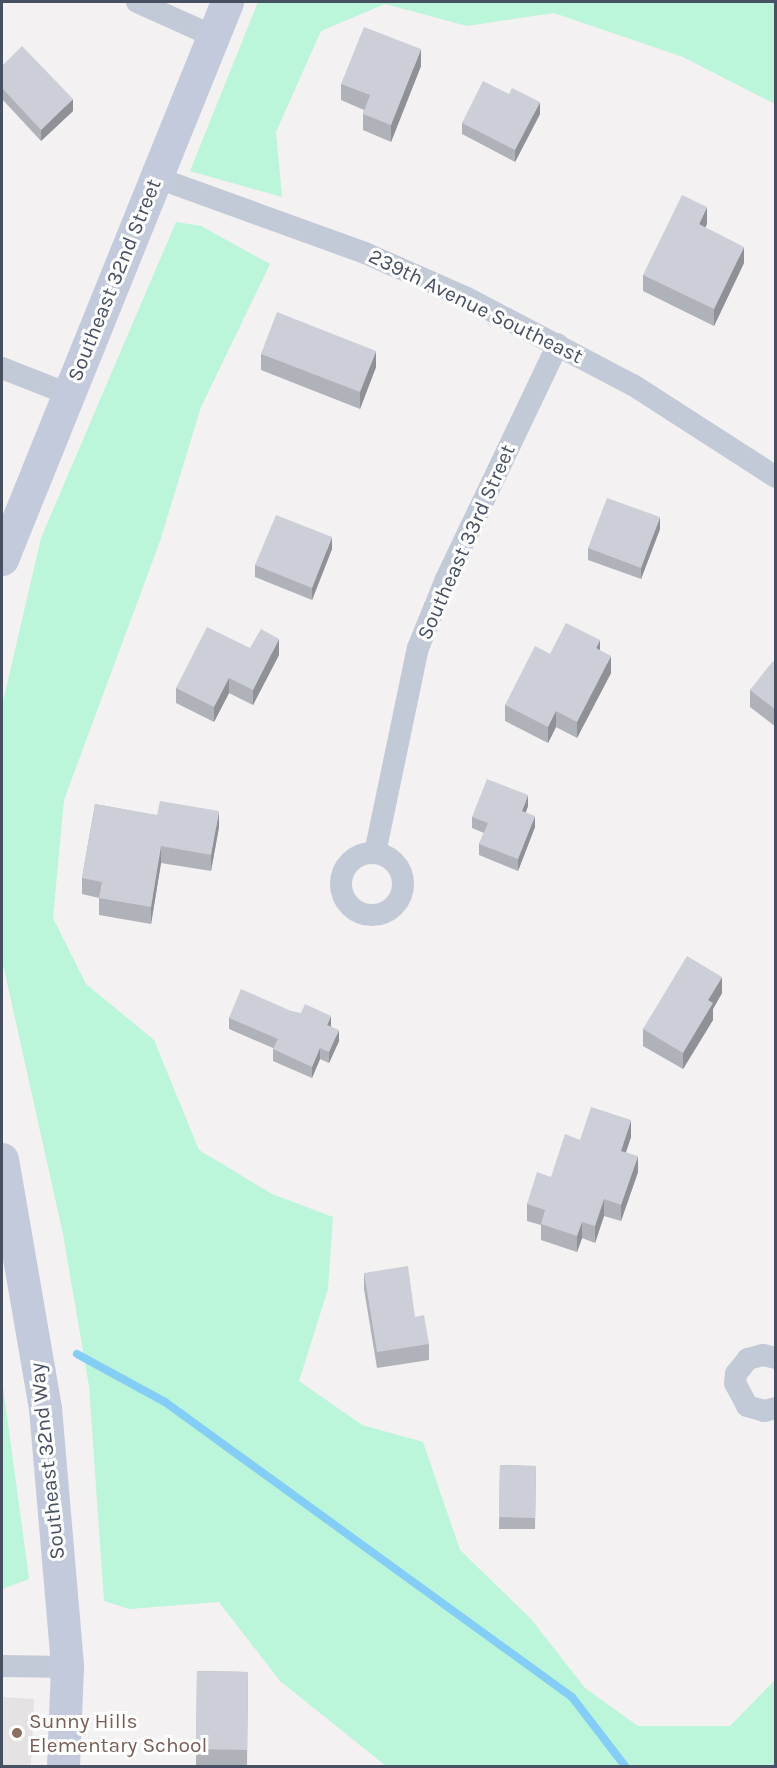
<!DOCTYPE html>
<html>
<head>
<meta charset="utf-8">
<style>
  body { margin:0 }
  #map { position:relative; width:777px; height:1768px; overflow:hidden; background:#f3f1f1; font-family:Karla,sans-serif }
  div>[style] { position:absolute }
  [style*='--x'] { left:calc(var(--x)*1px); top:calc(var(--y)*1px); width:calc(var(--w)*1px); rotate:calc(var(--a)*1deg) }
  .education>* { inset:0; background:#e5e2e3 }
  .green>* { inset:0; background:#bbf5da }
  .stream>* { height:8px; margin:-4px; padding:0 4px; transform-origin:4px; border-radius:4px; background:#84cdf6 }
  .street>* { height:22px; margin:-11px; padding:0 11px; transform-origin:11px; border-radius:11px; background:#c3cad7 }
  .street>.ring { margin:-11px; padding:0; box-sizing:content-box; background:none; border:22px solid #c3cad7; border-radius:50% }
  .secondary>* { height:33px; margin:-16.5px; padding:0 16.5px; transform-origin:16.5px; border-radius:16.5px; background:#c2cadb }
  .wall>* { inset:0; background:#afb2b9 }
  .shaded-wall>* { inset:0; background:#8f9196 }
  .building>* { inset:0; background:#cccfd7 }
  .dots>* { width:16px; height:16px; translate:-50% -50%; box-sizing:border-box; border:3px solid #fff; border-radius:50% }
  span { translate:-50% -50%; white-space:nowrap; text-align:center; line-height:1.15; -webkit-text-stroke:6px #fff; paint-order:stroke }
  .street-label { font-size:21px; color:#465061 }
  .education-label { font-size:21px; color:#785e54 }
  .left { translate:0 -50%; text-align:left }
  .frame { position:absolute; inset:0; border:3px solid #465061; pointer-events:none }
</style>
</head>
<body>
<div id="map">
  <div class="education">
    <i style="clip-path:polygon(2px 1697px,34px 1699px,31px 1766px,2px 1766px)"></i>
  </div>
  <div class="green">
    <i style="clip-path:polygon(258px 2px,775px 2px,775px 104px,683px 57px,554px 13px,467px 26px,385px 4px,321px 31px,276px 132px,282px 197px,190px 171px)"></i>
    <i style="clip-path:polygon(176px 222px,201px 226px,270px 264px,201px 407px,160px 541px,64px 800px,53px 918px,86px 984px,154px 1040px,199px 1150px,272px 1194px,333px 1217px,328px 1289px,299px 1381px,362px 1425px,423px 1442px,460px 1550px,531px 1619px,585px 1688px,638px 1726px,730px 1726px,775px 1680px,775px 1766px,386px 1766px,280px 1681px,219px 1602px,129px 1609px,104px 1601px,89px 1386px,63px 1234px,2px 960px,2px 706px,41px 538px)"></i>
    <i style="clip-path:polygon(2px 1379px,29px 1579px,2px 1589px)"></i>
  </div>
  <div class="stream">
    <i style="--x:77;--y:1354;--w:100;--a:28.6"></i>
    <i style="--x:165;--y:1402;--w:503;--a:35.94"></i>
    <i style="--x:572;--y:1697;--w:87;--a:52.5"></i>
  </div>
  <div class="street">
    <i style="--x:137;--y:2;--w:83;--a:24.1"></i>
    <i style="--x:155;--y:177;--w:223;--a:19.9"></i>
    <i style="--x:365;--y:253;--w:111;--a:23.8"></i>
    <i style="--x:467;--y:298;--w:187;--a:27.7"></i>
    <i style="--x:633;--y:385;--w:170;--a:32.8"></i>
    <i style="--x:2;--y:368;--w:71;--a:21.5"></i>
    <i style="--x:375;--y:853;--w:209;--a:-78.2"></i>
    <i style="--x:418;--y:648;--w:74;--a:-67.9"></i>
    <i style="--x:446;--y:579;--w:260;--a:-64.5"></i>
    <i class="ring" style="left:341px;top:853px;width:40px;height:40px"></i>
    <i style="--x:776;--y:1358;--w:13;--a:-167"></i>
    <i style="--x:763;--y:1355;--w:16;--a:165"></i>
    <i style="--x:748;--y:1359;--w:19;--a:129"></i>
    <i style="--x:736;--y:1374;--w:9;--a:96"></i>
    <i style="--x:735;--y:1383;--w:26;--a:62"></i>
    <i style="--x:747;--y:1406;--w:18;--a:16"></i>
    <i style="--x:764;--y:1411;--w:12;--a:-14"></i>
    <i style="--x:2;--y:1666;--w:65;--a:0.9"></i>
  </div>
  <div class="secondary">
    <i style="--x:2;--y:559;--w:601;--a:-68"></i>
    <i style="--x:2;--y:1159;--w:253;--a:80.2"></i>
    <i style="--x:45;--y:1408;--w:260;--a:85.1"></i>
    <i style="--x:67;--y:1667;--w:99;--a:92.3"></i>
  </div>
  <div class="wall">
    <i style="clip-path:polygon(2px 66px,73px 111px,41px 141px,2px 99px)"></i>
    <i style="clip-path:polygon(421px 66px,391px 142px,363px 130px,363px 114px,364px 110px,341px 100px,341px 84px)"></i>
    <i style="clip-path:polygon(540px 114px,515px 162px,462px 134px,462px 123px)"></i>
    <i style="clip-path:polygon(707px 224px,705px 227px,744px 263px,714px 326px,643px 291px,643px 275px)"></i>
    <i style="clip-path:polygon(261px 354px,376px 367px,360px 409px,261px 370px)"></i>
    <i style="clip-path:polygon(660px 529px,641px 579px,588px 560px,588px 548px)"></i>
    <i style="clip-path:polygon(332px 549px,312px 600px,255px 577px,255px 565px)"></i>
    <i style="clip-path:polygon(250px 648px,279px 655px,253px 705px,229px 693px,214px 722px,176px 703px,176px 688px)"></i>
    <i style="clip-path:polygon(600px 650px,611px 673px,577px 738px,556px 727px,548px 743px,505px 721px,505px 705px,550px 654px)"></i>
    <i style="clip-path:polygon(776px 663px,776px 727px,750px 707px,750px 690px)"></i>
    <i style="clip-path:polygon(95px 804px,219px 827px,211px 871px,161px 863px,151px 924px,99px 915px,99px 898px,82px 894px,82px 878px)"></i>
    <i style="clip-path:polygon(528px 806px,526px 812px,535px 827px,518px 871px,479px 855px,479px 844px,484px 833px,472px 828px,472px 817px)"></i>
    <i style="clip-path:polygon(722px 993px,713px 1009px,713px 1020px,683px 1069px,643px 1046px,643px 1029px)"></i>
    <i style="clip-path:polygon(291px 1011px,331px 1026px,339px 1041px,329px 1063px,320px 1059px,312px 1078px,273px 1061px,273px 1048px,229px 1029px,229px 1018px)"></i>
    <i style="clip-path:polygon(631px 1137px,626px 1152px,638px 1172px,621px 1221px,604px 1216px,595px 1243px,582px 1238px,577px 1252px,541px 1240px,541px 1225px,527px 1221px,527px 1204px,551px 1177px,580px 1140px)"></i>
    <i style="clip-path:polygon(364px 1273px,415px 1317px,429px 1344px,429px 1360px,377px 1368px,364px 1289px)"></i>
    <i style="clip-path:polygon(500px 1465px,536px 1466px,535px 1529px,499px 1529px)"></i>
    <i style="clip-path:polygon(197px 1671px,248px 1672px,247px 1766px,196px 1765px)"></i>
  </div>
  <div class="shaded-wall">
    <i style="clip-path:polygon(421px 49px,421px 66px,391px 142px,391px 125px)"></i>
    <i style="clip-path:polygon(73px 99px,73px 111px,41px 141px,41px 130px)"></i>
    <i style="clip-path:polygon(540px 102px,540px 114px,515px 162px,515px 150px)"></i>
    <i style="clip-path:polygon(707px 207px,707px 224px,699px 241px,699px 224px)"></i>
    <i style="clip-path:polygon(744px 247px,744px 263px,714px 326px,714px 309px)"></i>
    <i style="clip-path:polygon(376px 351px,376px 367px,360px 409px,360px 392px)"></i>
    <i style="clip-path:polygon(660px 517px,660px 529px,641px 579px,641px 568px)"></i>
    <i style="clip-path:polygon(332px 537px,332px 549px,312px 600px,312px 588px)"></i>
    <i style="clip-path:polygon(279px 639px,279px 655px,253px 705px,253px 690px)"></i>
    <i style="clip-path:polygon(600px 640px,600px 657px,596px 648px)"></i>
    <i style="clip-path:polygon(611px 656px,611px 673px,577px 738px,577px 722px)"></i>
    <i style="clip-path:polygon(229px 678px,229px 693px,214px 722px,214px 707px)"></i>
    <i style="clip-path:polygon(556px 711px,556px 727px,548px 743px,548px 727px)"></i>
    <i style="clip-path:polygon(528px 795px,528px 806px,522px 822px,522px 811px)"></i>
    <i style="clip-path:polygon(219px 811px,219px 827px,211px 871px,211px 855px)"></i>
    <i style="clip-path:polygon(535px 816px,535px 827px,518px 871px,518px 859px)"></i>
    <i style="clip-path:polygon(161px 846px,161px 863px,151px 924px,151px 907px)"></i>
    <i style="clip-path:polygon(722px 977px,722px 993px,713px 1009px,713px 1020px,683px 1069px,683px 1053px,708px 1000px)"></i>
    <i style="clip-path:polygon(331px 1016px,331px 1027px,327px 1025px)"></i>
    <i style="clip-path:polygon(339px 1030px,339px 1041px,329px 1063px,329px 1052px)"></i>
    <i style="clip-path:polygon(320px 1048px,320px 1059px,312px 1078px,312px 1067px)"></i>
    <i style="clip-path:polygon(631px 1120px,631px 1137px,621px 1167px,621px 1151px)"></i>
    <i style="clip-path:polygon(638px 1156px,638px 1172px,621px 1221px,621px 1205px)"></i>
    <i style="clip-path:polygon(604px 1199px,604px 1216px,595px 1243px,595px 1226px)"></i>
    <i style="clip-path:polygon(582px 1222px,582px 1238px,577px 1252px,577px 1236px)"></i>
  </div>
  <div class="building">
    <i style="clip-path:polygon(364px 27px,421px 49px,391px 125px,363px 114px,370px 95px,341px 84px)"></i>
    <i style="clip-path:polygon(22px 46px,73px 99px,41px 130px,2px 88px,2px 66px)"></i>
    <i style="clip-path:polygon(483px 81px,509px 94px,512px 88px,540px 102px,515px 150px,462px 123px)"></i>
    <i style="clip-path:polygon(682px 195px,707px 207px,699px 224px,744px 247px,714px 309px,643px 275px)"></i>
    <i style="clip-path:polygon(277px 312px,376px 351px,360px 392px,261px 354px)"></i>
    <i style="clip-path:polygon(607px 498px,660px 517px,641px 568px,588px 548px)"></i>
    <i style="clip-path:polygon(276px 515px,332px 537px,312px 588px,255px 565px)"></i>
    <i style="clip-path:polygon(566px 623px,600px 640px,596px 648px,611px 656px,577px 722px,556px 711px,548px 727px,505px 705px,535px 646px,550px 654px)"></i>
    <i style="clip-path:polygon(207px 627px,250px 648px,261px 629px,279px 639px,253px 690px,229px 678px,214px 707px,176px 688px)"></i>
    <i style="clip-path:polygon(773px 661px,776px 663px,776px 710px,750px 690px)"></i>
    <i style="clip-path:polygon(487px 779px,528px 795px,522px 811px,535px 816px,518px 859px,479px 844px,488px 823px,472px 817px)"></i>
    <i style="clip-path:polygon(160px 801px,219px 811px,211px 855px,161px 846px,151px 907px,99px 898px,102px 882px,82px 878px,95px 804px,157px 815px)"></i>
    <i style="clip-path:polygon(687px 956px,722px 977px,708px 1000px,713px 1003px,683px 1053px,643px 1029px)"></i>
    <i style="clip-path:polygon(241px 989px,291px 1011px,301px 1013px,305px 1004px,331px 1016px,327px 1025px,339px 1030px,329px 1052px,320px 1048px,312px 1067px,273px 1049px,278px 1039px,229px 1018px)"></i>
    <i style="clip-path:polygon(591px 1107px,631px 1120px,621px 1151px,638px 1156px,621px 1205px,604px 1199px,595px 1226px,582px 1222px,577px 1236px,541px 1224px,545px 1210px,527px 1204px,537px 1172px,551px 1177px,565px 1134px,580px 1140px)"></i>
    <i style="clip-path:polygon(408px 1266px,415px 1317px,424px 1315px,429px 1344px,377px 1352px,364px 1273px)"></i>
    <i style="clip-path:polygon(500px 1465px,536px 1466px,535px 1518px,499px 1517px)"></i>
    <i style="clip-path:polygon(197px 1671px,248px 1672px,247px 1750px,196px 1749px)"></i>
  </div>
  <div class="dots">
    <i style="left:17px;top:1733px;background:#8d6e63"></i>
  </div>
  <div class="street-label">
    <span style="left:114px;top:280px;rotate:-68deg">Southeast 32nd Street</span>
    <span style="left:476px;top:306px;rotate:26deg">239th Avenue Southeast</span>
    <span style="left:466px;top:542px;rotate:-66deg">Southeast 33rd Street</span>
    <span style="left:47px;top:1461px;rotate:-96deg">Southeast 32nd Way</span>
  </div>
  <div class="education-label">
    <span class="left" style="left:29px;top:1733px">Sunny Hills<br>Elementary School</span>
  </div>
  <div class="frame"></div>
</div>
</body>
</html>
